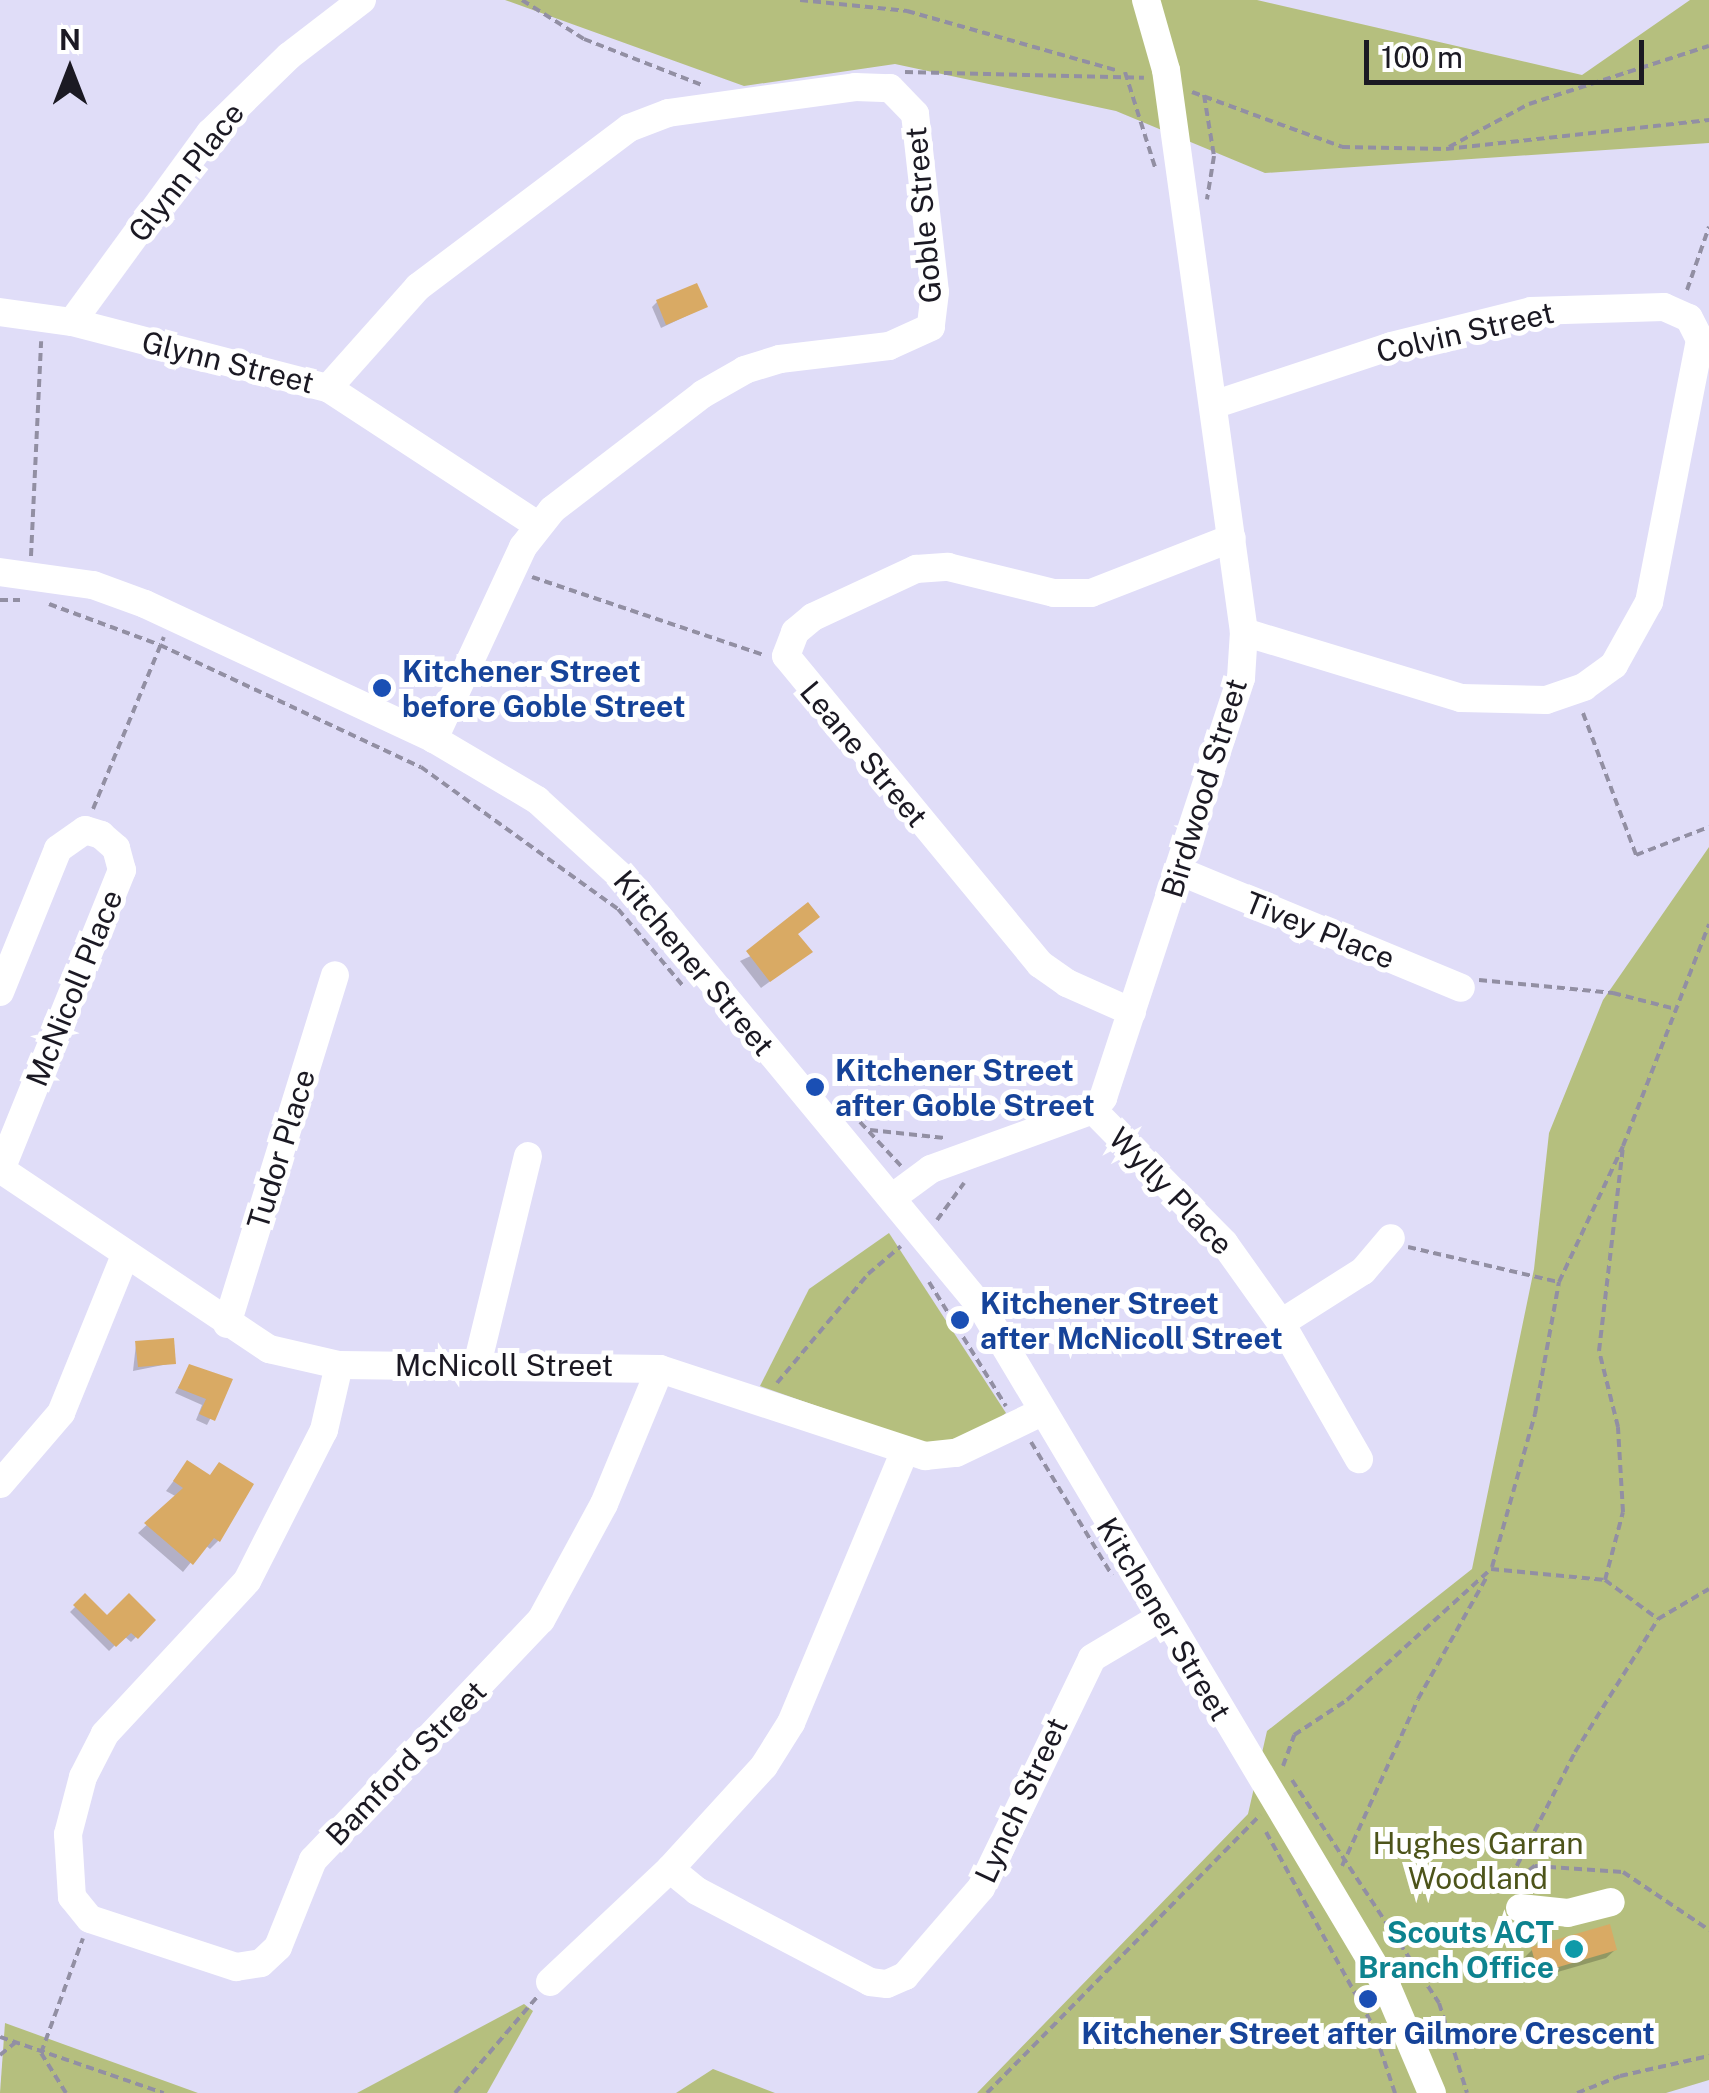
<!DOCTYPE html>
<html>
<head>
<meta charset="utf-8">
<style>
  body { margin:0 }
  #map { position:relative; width:1709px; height:2093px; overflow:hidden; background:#e0ddf8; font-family:"Public Sans",sans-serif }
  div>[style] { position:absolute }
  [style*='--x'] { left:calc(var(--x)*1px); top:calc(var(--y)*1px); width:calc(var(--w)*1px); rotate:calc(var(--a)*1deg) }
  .green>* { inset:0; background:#b5bf7e }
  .shadow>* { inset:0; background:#0003 }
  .building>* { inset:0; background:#d9aa64 }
  .path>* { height:4px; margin-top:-2px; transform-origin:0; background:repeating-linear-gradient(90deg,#928fa3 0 8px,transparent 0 13px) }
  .minor>* { height:28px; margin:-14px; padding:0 14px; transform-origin:14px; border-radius:14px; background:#fff }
  .dots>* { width:28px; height:28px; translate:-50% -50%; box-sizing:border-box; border:5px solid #fff; border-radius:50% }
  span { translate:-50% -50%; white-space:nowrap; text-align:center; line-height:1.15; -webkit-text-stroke:10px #fff; paint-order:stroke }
  .street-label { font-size:30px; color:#1b1923 }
  .transit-label { font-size:30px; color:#164399; font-weight:700 }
  .left { translate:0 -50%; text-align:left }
  .park-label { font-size:30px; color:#4d541a }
  .culture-label { font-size:30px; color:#0d838f; font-weight:700 }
  .right { translate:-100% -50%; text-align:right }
  .north { position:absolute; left:20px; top:20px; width:100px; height:100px; -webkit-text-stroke:8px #fff; paint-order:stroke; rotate:0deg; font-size:28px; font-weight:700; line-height:40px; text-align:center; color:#1b1923 }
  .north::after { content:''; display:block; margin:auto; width:35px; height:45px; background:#1b1923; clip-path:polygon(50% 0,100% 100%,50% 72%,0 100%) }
  .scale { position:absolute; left:1364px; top:40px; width:280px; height:45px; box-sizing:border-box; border:5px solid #1b1923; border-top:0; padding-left:12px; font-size:30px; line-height:35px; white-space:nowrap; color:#1b1923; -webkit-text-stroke:8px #fff; paint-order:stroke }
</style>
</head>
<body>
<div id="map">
  <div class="green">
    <i style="clip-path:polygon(505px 0,1257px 0,1582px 75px,1690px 0,1709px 0,1709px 143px,1265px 173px,1116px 111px,895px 64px,744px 86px)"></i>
    <i style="clip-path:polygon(1709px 847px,1709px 2080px,1666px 2093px,977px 2093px,1248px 1814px,1267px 1731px,1472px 1569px,1534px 1269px,1549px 1133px,1603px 1000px)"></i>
    <i style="clip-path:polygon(889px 1233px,1006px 1413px,983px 1431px,940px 1444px,919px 1442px,760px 1386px,809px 1289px)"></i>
    <i style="clip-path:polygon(524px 2004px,533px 2011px,487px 2093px,357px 2093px)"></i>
    <i style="clip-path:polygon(5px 2023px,198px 2093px,0 2093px)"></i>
    <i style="clip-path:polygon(713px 2069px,775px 2093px,676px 2093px)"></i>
  </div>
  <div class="shadow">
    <i style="clip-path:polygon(657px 302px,705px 307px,661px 328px,652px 307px)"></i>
    <i style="clip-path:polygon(796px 935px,810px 952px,761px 988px,740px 961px)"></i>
    <i style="clip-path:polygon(136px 1344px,173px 1363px,133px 1371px)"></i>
    <i style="clip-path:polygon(190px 1366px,230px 1380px,207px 1425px,196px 1420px,202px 1405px,175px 1393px)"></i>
    <i style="clip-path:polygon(187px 1463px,209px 1477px,219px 1465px,251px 1485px,218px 1541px,210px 1549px,205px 1545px,183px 1572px,138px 1533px,177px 1497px,166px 1491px)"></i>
    <i style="clip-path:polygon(85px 1597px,107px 1618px,153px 1620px,131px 1642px,124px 1636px,109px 1651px,70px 1612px)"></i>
    <i style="clip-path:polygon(1532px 1950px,1615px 1950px,1606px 1958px,1530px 1980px,1524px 1958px)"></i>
  </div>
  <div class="building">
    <i style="clip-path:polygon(697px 283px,708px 307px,666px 325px,656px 300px)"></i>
    <i style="clip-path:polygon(808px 902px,820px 917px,798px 934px,813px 952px,770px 982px,746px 951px)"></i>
    <i style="clip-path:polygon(174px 1338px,176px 1364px,138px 1367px,135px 1341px)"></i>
    <i style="clip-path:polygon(189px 1364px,233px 1379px,215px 1421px,199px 1414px,206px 1399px,178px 1388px)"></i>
    <i style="clip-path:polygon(187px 1460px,210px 1475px,219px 1462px,254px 1484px,220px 1542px,214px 1538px,193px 1565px,144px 1523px,183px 1488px,173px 1481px)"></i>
    <i style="clip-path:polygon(85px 1593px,107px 1615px,129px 1593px,156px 1620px,138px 1639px,131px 1633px,116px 1647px,73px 1605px)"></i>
    <i style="clip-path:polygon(1610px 1924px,1617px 1950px,1538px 1973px,1531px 1947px)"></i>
  </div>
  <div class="path">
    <i style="--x:522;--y:0;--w:73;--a:32.2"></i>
    <i style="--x:584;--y:39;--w:127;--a:21.3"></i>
    <i style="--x:800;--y:0;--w:108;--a:5.9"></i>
    <i style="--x:907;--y:11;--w:217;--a:15.8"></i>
    <i style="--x:905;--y:72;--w:239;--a:1.4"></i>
    <i style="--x:1125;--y:72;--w:100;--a:72.5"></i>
    <i style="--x:1192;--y:92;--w:160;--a:20.1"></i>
    <i style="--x:1342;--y:147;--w:104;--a:1.1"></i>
    <i style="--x:1446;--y:149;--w:265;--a:-6.3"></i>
    <i style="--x:1204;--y:95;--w:62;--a:80.7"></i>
    <i style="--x:1214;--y:156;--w:44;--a:99.2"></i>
    <i style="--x:1449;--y:147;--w:91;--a:-28.3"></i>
    <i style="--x:1529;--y:104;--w:189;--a:-17.9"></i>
    <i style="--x:1687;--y:290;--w:67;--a:-70.8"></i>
    <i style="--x:31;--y:556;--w:215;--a:-87.3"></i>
    <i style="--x:532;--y:577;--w:245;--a:18.6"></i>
    <i style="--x:0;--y:600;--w:20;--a:0"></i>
    <i style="--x:49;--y:604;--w:118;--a:20.3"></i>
    <i style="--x:160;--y:645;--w:288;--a:25.1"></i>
    <i style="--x:421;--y:767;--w:243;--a:35.8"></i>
    <i style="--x:618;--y:909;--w:101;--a:49.8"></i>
    <i style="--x:1583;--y:713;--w:152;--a:69.5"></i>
    <i style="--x:1636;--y:855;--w:78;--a:-21"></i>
    <i style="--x:93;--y:809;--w:186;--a:-67.6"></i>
    <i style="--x:1479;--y:980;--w:135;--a:5.5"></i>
    <i style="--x:1613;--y:993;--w:61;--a:14.3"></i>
    <i style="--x:860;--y:1122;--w:60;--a:47"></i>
    <i style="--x:870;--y:1130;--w:75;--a:6.1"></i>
    <i style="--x:937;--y:1220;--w:46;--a:-53.9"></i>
    <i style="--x:1408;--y:1247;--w:155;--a:13.1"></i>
    <i style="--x:929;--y:1282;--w:146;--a:58.2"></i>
    <i style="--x:777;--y:1383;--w:142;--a:-50.1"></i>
    <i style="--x:868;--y:1274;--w:43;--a:-40.3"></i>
    <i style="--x:1031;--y:1442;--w:156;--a:58.7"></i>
    <i style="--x:1492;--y:1567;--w:159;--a:-74.3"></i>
    <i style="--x:1535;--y:1414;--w:134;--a:-79.7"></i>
    <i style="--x:1559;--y:1282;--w:150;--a:-64.8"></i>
    <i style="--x:1605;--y:1580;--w:70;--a:-75.2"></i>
    <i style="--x:1623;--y:1512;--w:85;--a:-93.4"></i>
    <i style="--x:1618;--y:1427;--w:78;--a:-104"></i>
    <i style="--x:1599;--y:1351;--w:206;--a:-83.3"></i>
    <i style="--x:1623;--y:1146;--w:238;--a:-68.8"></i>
    <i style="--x:1283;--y:1766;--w:33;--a:-70"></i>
    <i style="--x:1294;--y:1735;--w:64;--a:-33.4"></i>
    <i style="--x:1347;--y:1700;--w:195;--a:-42.3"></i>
    <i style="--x:1491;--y:1569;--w:115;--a:5.5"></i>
    <i style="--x:1605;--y:1580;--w:66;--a:36.3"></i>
    <i style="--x:1292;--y:1780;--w:267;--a:56.6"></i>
    <i style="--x:1439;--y:2003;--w:94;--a:72.7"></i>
    <i style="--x:1266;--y:1832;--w:219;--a:61.1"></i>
    <i style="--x:1372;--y:2024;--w:73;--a:71.6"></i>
    <i style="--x:1342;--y:1866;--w:183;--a:-65.5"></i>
    <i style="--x:1418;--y:1699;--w:142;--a:-60.6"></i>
    <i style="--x:1509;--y:1886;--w:33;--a:-38"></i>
    <i style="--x:1535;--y:1866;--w:88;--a:3.9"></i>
    <i style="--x:1623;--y:1872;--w:104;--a:34"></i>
    <i style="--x:1505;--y:1889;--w:154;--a:-62.9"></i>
    <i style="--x:1575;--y:1752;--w:157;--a:-58"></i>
    <i style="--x:1658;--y:1619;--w:59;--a:-30.5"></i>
    <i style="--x:1496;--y:1930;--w:12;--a:-76"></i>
    <i style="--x:0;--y:2037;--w:173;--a:18.9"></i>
    <i style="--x:0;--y:2055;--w:19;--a:-39"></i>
    <i style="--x:66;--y:2093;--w:47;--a:-122"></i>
    <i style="--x:41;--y:2053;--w:122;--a:-69.9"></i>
    <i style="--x:455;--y:2093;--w:126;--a:-49.5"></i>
    <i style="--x:987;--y:2093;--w:390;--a:-45.5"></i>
    <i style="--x:1577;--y:2093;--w:46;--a:-21.6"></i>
    <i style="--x:1620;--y:2076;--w:91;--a:-12.7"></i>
  </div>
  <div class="minor">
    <i style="--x:0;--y:312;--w:73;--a:7.9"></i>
    <i style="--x:72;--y:322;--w:264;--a:14.5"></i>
    <i style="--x:328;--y:388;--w:250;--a:33.2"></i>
    <i style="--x:72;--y:322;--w:234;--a:-53.9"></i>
    <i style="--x:210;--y:133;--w:110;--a:-44.3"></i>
    <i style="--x:289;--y:56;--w:92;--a:-37.5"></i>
    <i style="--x:328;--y:388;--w:135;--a:-48.3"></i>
    <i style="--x:418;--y:287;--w:264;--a:-37"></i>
    <i style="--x:629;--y:128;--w:42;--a:-21"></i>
    <i style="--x:668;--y:113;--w:189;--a:-7.9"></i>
    <i style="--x:855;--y:87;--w:35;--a:2"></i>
    <i style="--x:890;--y:88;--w:36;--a:46"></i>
    <i style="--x:915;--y:114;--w:179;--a:83.6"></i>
    <i style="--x:935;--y:292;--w:35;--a:97"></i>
    <i style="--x:931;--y:327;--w:46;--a:155.7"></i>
    <i style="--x:889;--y:346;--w:110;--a:173.2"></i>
    <i style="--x:780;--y:359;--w:37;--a:163"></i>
    <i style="--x:745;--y:370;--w:48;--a:150.3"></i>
    <i style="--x:703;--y:394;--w:190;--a:142.5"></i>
    <i style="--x:552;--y:510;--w:47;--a:128.1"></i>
    <i style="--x:523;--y:547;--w:212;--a:114.9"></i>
    <i style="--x:1213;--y:405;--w:188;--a:-18.3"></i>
    <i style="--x:1391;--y:346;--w:144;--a:-14"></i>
    <i style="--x:1531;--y:311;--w:133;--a:-1.7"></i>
    <i style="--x:1664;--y:307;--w:27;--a:24"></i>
    <i style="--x:1689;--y:318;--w:25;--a:63"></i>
    <i style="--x:1700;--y:340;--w:267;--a:101"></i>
    <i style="--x:1649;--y:602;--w:72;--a:119.1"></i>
    <i style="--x:1614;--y:665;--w:37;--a:144"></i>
    <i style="--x:1584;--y:687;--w:40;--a:161.1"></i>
    <i style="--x:1546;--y:700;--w:85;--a:-178.7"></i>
    <i style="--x:1461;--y:698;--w:227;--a:-163.1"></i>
    <i style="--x:0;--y:572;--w:94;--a:8"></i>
    <i style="--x:93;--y:585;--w:55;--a:20.1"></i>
    <i style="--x:145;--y:604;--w:319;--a:25"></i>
    <i style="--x:434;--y:739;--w:120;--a:30.6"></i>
    <i style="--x:537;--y:800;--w:135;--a:42.3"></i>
    <i style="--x:637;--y:891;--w:541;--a:50.4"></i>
    <i style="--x:982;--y:1308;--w:791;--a:59.19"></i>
    <i style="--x:1387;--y:1987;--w:115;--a:67"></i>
    <i style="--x:1179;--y:871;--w:305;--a:22.5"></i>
    <i style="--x:0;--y:992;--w:154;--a:-67.9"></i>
    <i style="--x:58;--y:849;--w:33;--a:-35"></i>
    <i style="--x:85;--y:830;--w:17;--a:17"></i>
    <i style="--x:101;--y:835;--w:20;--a:41"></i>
    <i style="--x:116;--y:848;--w:23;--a:75"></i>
    <i style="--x:122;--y:870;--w:323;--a:112"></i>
    <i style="--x:1132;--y:1012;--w:71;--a:-156"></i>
    <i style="--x:1067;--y:983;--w:33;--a:-145"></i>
    <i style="--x:1040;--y:964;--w:399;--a:-129.5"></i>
    <i style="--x:786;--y:656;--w:26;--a:-69"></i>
    <i style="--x:795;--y:632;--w:23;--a:-40"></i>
    <i style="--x:813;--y:617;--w:114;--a:-25"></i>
    <i style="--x:916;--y:569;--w:32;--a:-4"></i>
    <i style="--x:948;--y:567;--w:109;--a:13.8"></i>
    <i style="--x:1054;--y:593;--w:37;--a:0"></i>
    <i style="--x:1091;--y:593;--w:151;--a:-21.3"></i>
    <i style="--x:1093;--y:1110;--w:187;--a:45.4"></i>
    <i style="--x:1224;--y:1243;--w:98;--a:54.5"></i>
    <i style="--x:1281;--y:1323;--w:157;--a:60.2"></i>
    <i style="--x:0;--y:1169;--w:324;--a:33.8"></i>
    <i style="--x:269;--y:1349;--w:72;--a:12.9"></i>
    <i style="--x:339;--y:1365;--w:321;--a:0.7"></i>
    <i style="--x:660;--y:1369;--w:279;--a:18.2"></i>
    <i style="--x:925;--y:1456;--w:31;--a:-6"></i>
    <i style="--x:956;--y:1453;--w:93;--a:-25.5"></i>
    <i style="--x:893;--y:1197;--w:47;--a:-36.4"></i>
    <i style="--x:931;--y:1169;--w:172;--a:-20"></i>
    <i style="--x:1093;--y:1110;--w:16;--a:-50"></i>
    <i style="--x:1103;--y:1098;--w:442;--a:-71.8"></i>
    <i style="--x:1241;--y:678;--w:46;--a:-86.3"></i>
    <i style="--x:1244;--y:632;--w:567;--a:-97.9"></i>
    <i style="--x:1166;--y:70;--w:73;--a:-105.9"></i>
    <i style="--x:1281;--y:1323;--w:97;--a:-32.4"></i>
    <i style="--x:1363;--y:1271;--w:43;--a:-49.7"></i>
    <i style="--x:227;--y:1324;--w:365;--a:-72.8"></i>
    <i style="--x:339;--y:1365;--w:67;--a:103"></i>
    <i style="--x:324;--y:1430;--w:169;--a:117"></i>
    <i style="--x:247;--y:1581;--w:209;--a:132.9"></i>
    <i style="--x:105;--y:1734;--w:48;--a:117.1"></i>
    <i style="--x:83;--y:1777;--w:59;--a:104.7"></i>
    <i style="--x:68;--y:1834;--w:63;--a:86.4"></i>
    <i style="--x:72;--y:1897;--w:28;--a:51"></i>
    <i style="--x:90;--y:1919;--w:154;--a:18.2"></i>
    <i style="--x:236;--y:1967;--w:25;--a:-9"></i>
    <i style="--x:261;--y:1963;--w:23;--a:-43"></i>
    <i style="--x:278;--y:1947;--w:94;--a:-68.1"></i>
    <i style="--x:313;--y:1860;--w:331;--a:-46.5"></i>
    <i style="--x:541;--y:1620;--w:132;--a:-61.5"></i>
    <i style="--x:604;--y:1504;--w:146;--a:-67.5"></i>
    <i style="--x:477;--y:1365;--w:215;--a:-76.3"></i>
    <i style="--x:0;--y:1484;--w:94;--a:-49.3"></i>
    <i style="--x:61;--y:1413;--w:170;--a:-67.9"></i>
    <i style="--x:670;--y:1869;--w:35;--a:39"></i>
    <i style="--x:697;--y:1891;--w:195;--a:27.7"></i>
    <i style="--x:870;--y:1982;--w:17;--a:7"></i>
    <i style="--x:887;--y:1984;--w:20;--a:-24"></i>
    <i style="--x:905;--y:1976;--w:116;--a:-49.2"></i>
    <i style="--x:981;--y:1888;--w:255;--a:-64.2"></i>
    <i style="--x:1092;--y:1658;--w:80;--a:-30.7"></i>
    <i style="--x:1520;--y:1908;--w:48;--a:5.9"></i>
    <i style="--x:1568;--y:1913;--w:44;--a:-14.3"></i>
    <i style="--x:550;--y:1982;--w:165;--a:-43.3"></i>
    <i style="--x:670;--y:1869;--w:139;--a:-47.6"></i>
    <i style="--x:764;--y:1766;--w:51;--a:-57.9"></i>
    <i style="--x:791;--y:1723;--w:293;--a:-67.3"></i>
  </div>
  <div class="dots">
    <i style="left:382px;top:688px;background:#1a4fb4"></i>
    <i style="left:815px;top:1087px;background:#1a4fb4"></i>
    <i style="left:960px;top:1320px;background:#1a4fb4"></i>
    <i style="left:1574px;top:1949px;background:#0f9aa8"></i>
    <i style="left:1368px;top:1999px;background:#1a4fb4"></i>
  </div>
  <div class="street-label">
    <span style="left:186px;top:172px;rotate:-52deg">Glynn Place</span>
    <span style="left:923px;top:215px;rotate:-95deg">Goble Street</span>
    <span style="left:1465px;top:332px;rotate:-13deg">Colvin Street</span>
    <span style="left:228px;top:362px;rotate:14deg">Glynn Street</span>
    <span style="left:864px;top:754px;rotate:50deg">Leane Street</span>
    <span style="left:1204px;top:788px;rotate:-73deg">Birdwood Street</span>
    <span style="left:1320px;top:930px;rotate:22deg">Tivey Place</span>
    <span style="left:694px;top:963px;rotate:50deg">Kitchener Street</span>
    <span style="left:74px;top:988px;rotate:-68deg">McNicoll Place</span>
    <span style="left:281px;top:1149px;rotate:-73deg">Tudor Place</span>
    <span style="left:1171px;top:1191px;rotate:46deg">Wylly Place</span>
    <span style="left:504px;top:1365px">McNicoll Street</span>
    <span style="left:1164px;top:1619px;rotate:59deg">Kitchener Street</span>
    <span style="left:406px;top:1763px;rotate:-46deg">Bamford Street</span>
    <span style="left:1021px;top:1800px;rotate:-65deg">Lynch Street</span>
  </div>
  <div class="transit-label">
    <span class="left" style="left:402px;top:688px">Kitchener Street<br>before Goble Street</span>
    <span class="left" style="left:835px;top:1087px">Kitchener Street<br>after Goble Street</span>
    <span class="left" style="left:980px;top:1320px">Kitchener Street<br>after McNicoll Street</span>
    <span style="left:1368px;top:2033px">Kitchener Street after Gilmore Crescent</span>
  </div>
  <div class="park-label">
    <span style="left:1478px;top:1860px">Hughes Garran<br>Woodland</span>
  </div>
  <div class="culture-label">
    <span class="right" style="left:1554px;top:1949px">Scouts ACT<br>Branch Office</span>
  </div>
  <div class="north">N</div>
  <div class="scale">100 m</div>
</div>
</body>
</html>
